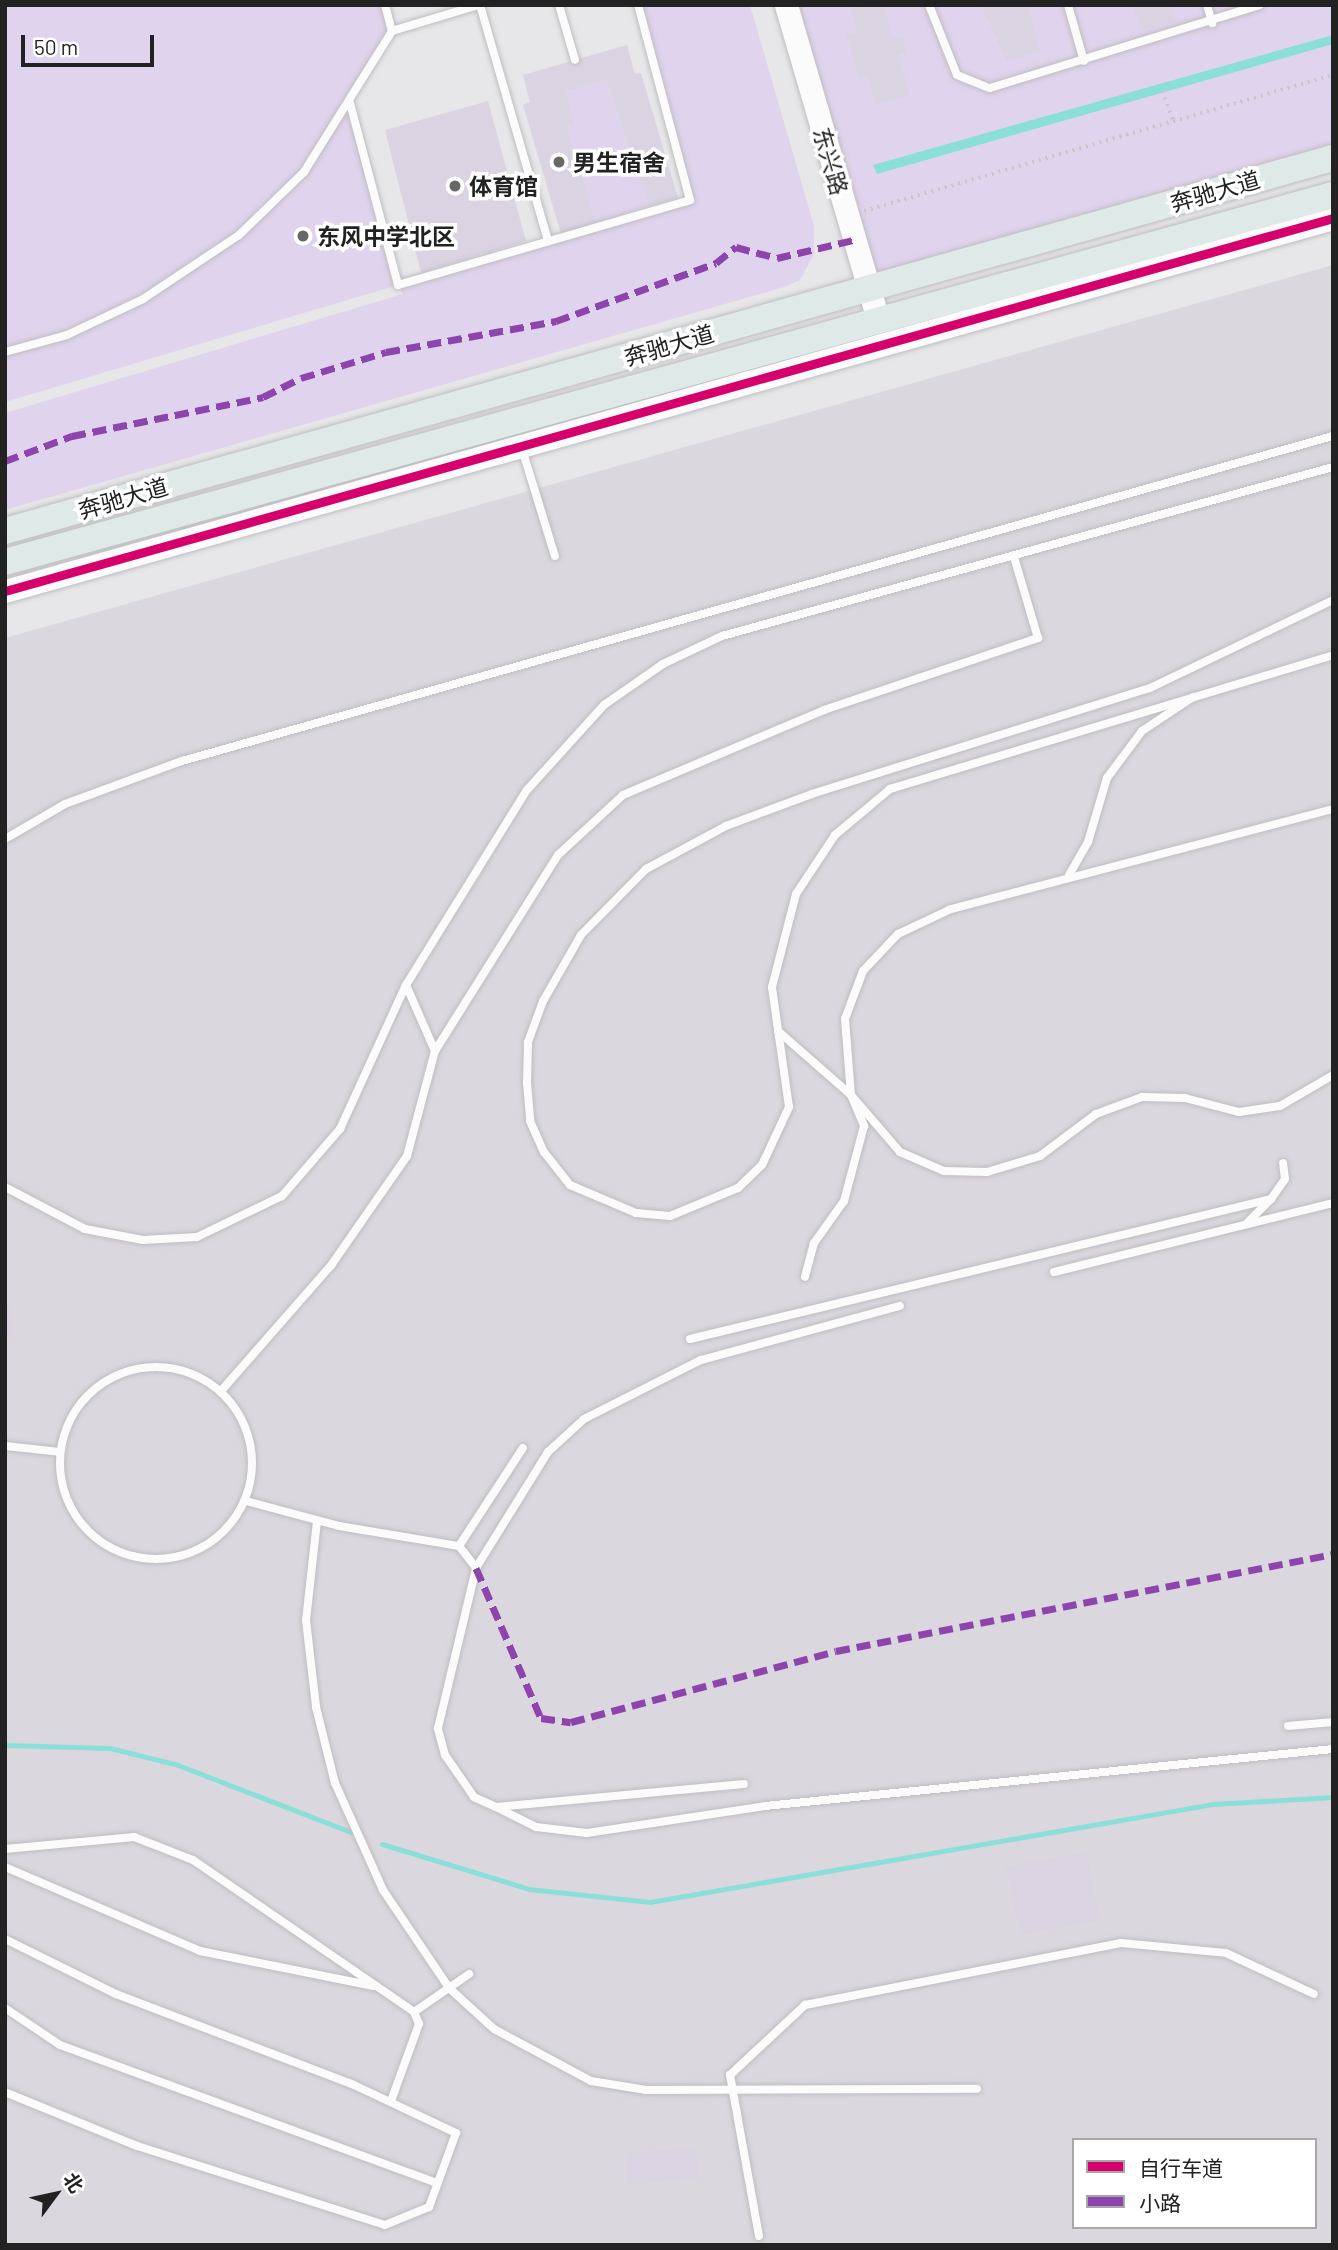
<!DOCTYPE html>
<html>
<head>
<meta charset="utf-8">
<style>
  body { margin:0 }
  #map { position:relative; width:1338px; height:2250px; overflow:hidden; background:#e7e6e9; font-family:Barlow,"Noto Sans SC",sans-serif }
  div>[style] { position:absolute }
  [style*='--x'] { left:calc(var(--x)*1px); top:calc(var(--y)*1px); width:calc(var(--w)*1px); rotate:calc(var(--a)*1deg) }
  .built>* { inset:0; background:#dbd7de }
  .green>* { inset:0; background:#e0d3ed }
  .water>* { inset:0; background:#8bdfd9 }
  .stream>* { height:5px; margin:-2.5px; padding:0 2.5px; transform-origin:2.5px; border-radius:2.5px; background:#8bdfd9 }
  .building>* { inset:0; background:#dad3e2 }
  .path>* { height:3.5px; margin-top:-1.75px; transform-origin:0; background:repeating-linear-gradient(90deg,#c7c7c8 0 2px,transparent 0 7px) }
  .roads { filter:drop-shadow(0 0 2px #bebdbf) drop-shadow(0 0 2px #bebdbf) }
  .lane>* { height:8px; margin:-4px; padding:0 4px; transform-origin:4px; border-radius:4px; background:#fbfbfc }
  .lane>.ring { margin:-4px; padding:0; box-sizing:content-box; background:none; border:8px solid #fbfbfc; border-radius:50% }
  .secondary>* { height:23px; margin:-11.5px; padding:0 11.5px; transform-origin:11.5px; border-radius:11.5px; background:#fbfbfc }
  .primary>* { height:26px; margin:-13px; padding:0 13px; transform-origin:13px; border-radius:13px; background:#dee9e8 }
  .quiet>* { height:7px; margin-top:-3.5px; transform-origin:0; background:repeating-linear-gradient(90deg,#8e44ad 0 14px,transparent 0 21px) }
  .cycleway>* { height:9px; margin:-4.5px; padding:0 4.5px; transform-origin:4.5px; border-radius:4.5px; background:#d6006c }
  .dots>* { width:19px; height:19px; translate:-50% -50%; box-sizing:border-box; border:4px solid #fff; border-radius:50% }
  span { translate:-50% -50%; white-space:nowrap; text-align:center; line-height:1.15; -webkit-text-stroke:7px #fff; paint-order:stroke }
  .street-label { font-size:23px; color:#222223 }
  .poi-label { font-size:23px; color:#222223; font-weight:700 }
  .left { translate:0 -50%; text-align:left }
  .frame { position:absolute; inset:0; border:7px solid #222223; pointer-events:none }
  .legend { position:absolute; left:1072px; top:2138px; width:245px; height:91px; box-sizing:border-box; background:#fff; border:2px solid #a7a7a7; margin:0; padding:9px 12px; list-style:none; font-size:21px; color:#222223 }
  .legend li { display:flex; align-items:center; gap:14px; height:35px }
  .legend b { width:35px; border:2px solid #a7a7a7 }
  .north { position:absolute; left:21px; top:2159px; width:70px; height:70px; -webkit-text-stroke:5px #fff; paint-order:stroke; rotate:57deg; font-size:19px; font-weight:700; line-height:28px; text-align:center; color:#222223 }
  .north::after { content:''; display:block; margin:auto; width:24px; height:32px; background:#222223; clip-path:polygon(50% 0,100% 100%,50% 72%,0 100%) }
  .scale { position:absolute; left:21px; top:35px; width:133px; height:32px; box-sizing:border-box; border:4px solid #222223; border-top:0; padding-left:9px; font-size:21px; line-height:24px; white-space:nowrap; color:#222223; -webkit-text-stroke:5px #fff; paint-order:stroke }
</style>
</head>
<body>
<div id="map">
  <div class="built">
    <i style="clip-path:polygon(evenodd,1333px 265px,1333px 2245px,5px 2245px,5px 638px,1333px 265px,1074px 2140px,1315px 2140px,1315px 2227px,1074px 2227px,1074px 2140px)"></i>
  </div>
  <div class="green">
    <i style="clip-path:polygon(5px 5px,385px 5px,392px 31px,350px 103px,398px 284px,690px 200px,638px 5px,750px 5px,814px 226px,814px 254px,800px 280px,784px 287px,5px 510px,5px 413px,403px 294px,398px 285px,5px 402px)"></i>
    <i style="clip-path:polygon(786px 5px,1333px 5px,1333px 158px,868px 289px)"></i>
    <i style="clip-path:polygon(606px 80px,649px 206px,596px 223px,567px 126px,575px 124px,566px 92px)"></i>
  </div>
  <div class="water">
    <i style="clip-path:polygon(1333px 35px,1333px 44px,877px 174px,873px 165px)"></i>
  </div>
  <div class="stream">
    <i style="--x:5;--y:1745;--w:105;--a:1.6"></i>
    <i style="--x:110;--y:1748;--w:70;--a:14"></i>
    <i style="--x:178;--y:1765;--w:186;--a:21.2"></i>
    <i style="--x:382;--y:1844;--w:154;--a:17"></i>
    <i style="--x:529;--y:1889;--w:122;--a:6.1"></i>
    <i style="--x:650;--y:1902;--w:571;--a:-9.87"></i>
    <i style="--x:1213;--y:1804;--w:120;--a:-3.3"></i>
  </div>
  <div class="building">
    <i style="clip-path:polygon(884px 5px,893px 39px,902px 37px,906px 52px,898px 54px,910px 95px,876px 105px,868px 77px,860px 80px,846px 35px,857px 32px,850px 8px)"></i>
    <i style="clip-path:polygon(981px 5px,1036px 5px,1029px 10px,1041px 51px,1007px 61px)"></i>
    <i style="clip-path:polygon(1133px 5px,1170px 5px,1174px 22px,1141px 31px)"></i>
    <i style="clip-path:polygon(627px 45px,635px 74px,641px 73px,678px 198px,649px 206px,606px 80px,566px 92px,575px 124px,567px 126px,596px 223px,561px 234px,523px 105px,530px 102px,523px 75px)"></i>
    <i style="clip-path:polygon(488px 101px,526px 241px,421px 273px,385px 130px)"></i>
    <i style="clip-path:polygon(5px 1292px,16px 1336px,5px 1338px)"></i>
    <i style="clip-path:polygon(1087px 1852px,1100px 1920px,1020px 1935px,1006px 1867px)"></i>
    <i style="clip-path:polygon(696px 2148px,698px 2179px,627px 2184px,625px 2153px)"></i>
  </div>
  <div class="path">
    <i style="--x:1163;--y:91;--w:31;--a:71"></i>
    <i style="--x:864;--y:211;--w:488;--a:-16.2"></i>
  </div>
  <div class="roads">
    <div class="lane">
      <i style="--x:385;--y:5;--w:27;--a:75"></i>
      <i style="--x:480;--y:5;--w:246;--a:73.9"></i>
      <i style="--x:559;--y:5;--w:57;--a:73.8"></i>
      <i style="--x:929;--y:5;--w:75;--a:68.2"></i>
      <i style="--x:957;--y:75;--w:35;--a:22"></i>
      <i style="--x:990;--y:88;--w:282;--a:-17.1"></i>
      <i style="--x:1068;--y:5;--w:58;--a:74.1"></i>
      <i style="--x:1207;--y:5;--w:19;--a:74"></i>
      <i style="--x:350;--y:103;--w:188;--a:75.2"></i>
      <i style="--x:398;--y:285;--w:304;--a:-16.2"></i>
      <i style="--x:690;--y:200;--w:202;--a:-104.9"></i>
      <i style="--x:5;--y:352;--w:64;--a:-15.3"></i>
      <i style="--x:67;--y:335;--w:84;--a:-25.3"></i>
      <i style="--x:143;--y:299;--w:115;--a:-33.7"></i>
      <i style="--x:239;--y:235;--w:91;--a:-44.1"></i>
      <i style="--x:304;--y:172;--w:166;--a:-58"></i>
      <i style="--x:392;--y:31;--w:90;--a:-16.8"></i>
      <i style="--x:522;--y:449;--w:112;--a:72.9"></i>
      <i style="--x:1333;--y:600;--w:203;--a:154.3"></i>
      <i style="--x:1150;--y:688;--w:354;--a:162.6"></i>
      <i style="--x:812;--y:794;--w:92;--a:159.6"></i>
      <i style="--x:726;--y:826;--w:91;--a:151.7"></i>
      <i style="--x:646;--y:869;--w:93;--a:134.6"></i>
      <i style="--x:581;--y:935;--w:76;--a:119.9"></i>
      <i style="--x:543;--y:1001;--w:44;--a:110.1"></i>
      <i style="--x:528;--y:1042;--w:41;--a:91.4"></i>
      <i style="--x:527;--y:1083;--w:38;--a:85"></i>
      <i style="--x:530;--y:1121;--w:34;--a:66"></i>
      <i style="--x:544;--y:1152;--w:42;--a:51.8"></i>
      <i style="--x:570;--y:1185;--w:72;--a:23"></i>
      <i style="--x:636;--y:1213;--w:34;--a:5"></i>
      <i style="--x:670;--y:1216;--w:74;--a:-22.4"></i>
      <i style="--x:738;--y:1188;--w:33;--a:-44"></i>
      <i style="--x:762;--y:1165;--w:64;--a:-65"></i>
      <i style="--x:789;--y:1107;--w:121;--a:-98.1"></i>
      <i style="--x:772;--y:987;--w:96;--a:-75.5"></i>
      <i style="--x:796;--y:894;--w:71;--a:-56.5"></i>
      <i style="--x:835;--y:835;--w:72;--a:-39.9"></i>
      <i style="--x:890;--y:789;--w:463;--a:-16.8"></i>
      <i style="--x:1333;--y:809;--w:397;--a:165.3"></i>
      <i style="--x:949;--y:910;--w:56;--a:154.8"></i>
      <i style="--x:898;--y:934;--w:51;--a:133.4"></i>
      <i style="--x:863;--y:971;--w:51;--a:110.6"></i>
      <i style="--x:845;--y:1019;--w:76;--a:85.5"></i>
      <i style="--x:851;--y:1095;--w:75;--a:49.3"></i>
      <i style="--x:900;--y:1152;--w:48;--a:23.4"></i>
      <i style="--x:944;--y:1171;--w:43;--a:1.3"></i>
      <i style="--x:987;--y:1172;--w:55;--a:-16.8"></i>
      <i style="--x:1040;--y:1156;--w:70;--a:-36.9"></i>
      <i style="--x:1096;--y:1114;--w:49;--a:-20.3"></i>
      <i style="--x:1142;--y:1097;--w:43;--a:1.3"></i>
      <i style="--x:1185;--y:1098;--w:56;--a:14.5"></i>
      <i style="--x:1239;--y:1112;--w:41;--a:-8.3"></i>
      <i style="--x:1280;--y:1106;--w:61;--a:-30.3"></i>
      <i style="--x:5;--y:839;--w:69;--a:-30.3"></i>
      <i style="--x:65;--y:804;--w:125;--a:-20.2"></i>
      <i style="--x:182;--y:761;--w:1196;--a:-15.77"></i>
      <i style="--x:1069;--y:875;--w:38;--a:-60"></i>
      <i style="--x:1088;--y:842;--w:67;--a:-73.5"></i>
      <i style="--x:1107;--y:778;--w:59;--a:-53.3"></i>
      <i style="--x:1142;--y:731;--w:61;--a:-33.7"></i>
      <i style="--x:778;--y:1031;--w:97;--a:41.2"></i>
      <i style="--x:851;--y:1095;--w:34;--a:67"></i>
      <i style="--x:864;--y:1126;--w:78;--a:104.9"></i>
      <i style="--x:844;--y:1201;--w:52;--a:125.5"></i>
      <i style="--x:814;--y:1243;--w:35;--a:105"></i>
      <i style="--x:435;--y:1051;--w:231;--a:-57.9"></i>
      <i style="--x:558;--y:855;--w:88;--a:-42.7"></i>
      <i style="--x:623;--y:795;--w:218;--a:-22.9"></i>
      <i style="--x:824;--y:710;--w:226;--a:-18.6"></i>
      <i style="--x:1038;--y:638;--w:84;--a:-106.5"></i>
      <i style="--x:5;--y:1187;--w:90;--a:27.7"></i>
      <i style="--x:85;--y:1229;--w:59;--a:10.7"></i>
      <i style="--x:143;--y:1240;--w:54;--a:-3.2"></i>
      <i style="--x:197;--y:1237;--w:94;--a:-25.8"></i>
      <i style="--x:282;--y:1196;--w:89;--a:-49.1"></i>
      <i style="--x:340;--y:1129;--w:158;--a:-65.4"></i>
      <i style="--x:406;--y:985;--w:229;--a:-58.2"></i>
      <i style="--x:527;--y:790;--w:115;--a:-47.8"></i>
      <i style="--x:604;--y:705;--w:72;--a:-34.8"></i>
      <i style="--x:663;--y:664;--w:65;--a:-25.4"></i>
      <i style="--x:722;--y:636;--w:634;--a:-15.46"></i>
      <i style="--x:1246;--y:1224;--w:33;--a:-45"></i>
      <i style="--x:1054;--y:1272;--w:287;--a:-13.9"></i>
      <i style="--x:690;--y:1339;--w:598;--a:-13.55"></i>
      <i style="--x:1271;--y:1199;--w:24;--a:-55"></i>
      <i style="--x:1285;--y:1179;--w:16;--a:-97"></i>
      <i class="ring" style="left:60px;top:1367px;width:184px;height:184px"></i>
      <i style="--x:221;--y:1391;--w:169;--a:-48.8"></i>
      <i style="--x:332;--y:1264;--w:131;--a:-55.2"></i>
      <i style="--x:407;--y:1156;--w:109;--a:-75.1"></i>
      <i style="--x:435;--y:1051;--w:72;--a:-113.7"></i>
      <i style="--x:5;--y:1446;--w:55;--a:6.2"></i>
      <i style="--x:246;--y:1501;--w:96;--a:15"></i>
      <i style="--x:339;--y:1526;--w:122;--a:9.5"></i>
      <i style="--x:459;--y:1546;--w:117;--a:-56.9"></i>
      <i style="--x:317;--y:1521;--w:100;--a:96.3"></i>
      <i style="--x:306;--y:1620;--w:88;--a:83.4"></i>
      <i style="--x:316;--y:1707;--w:78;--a:76"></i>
      <i style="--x:335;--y:1783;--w:117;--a:65.8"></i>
      <i style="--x:383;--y:1890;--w:118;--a:56"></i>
      <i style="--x:449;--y:1988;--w:61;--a:42.3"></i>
      <i style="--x:494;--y:2029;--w:110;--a:28.2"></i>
      <i style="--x:591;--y:2081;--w:56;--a:9.3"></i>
      <i style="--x:646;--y:2090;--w:331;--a:-0.2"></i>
      <i style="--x:459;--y:1546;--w:28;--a:52"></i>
      <i style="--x:1288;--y:1726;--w:45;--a:-5.1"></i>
      <i style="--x:744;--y:1784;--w:249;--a:174.7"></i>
      <i style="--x:496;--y:1807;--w:24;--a:-156"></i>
      <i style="--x:474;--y:1797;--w:51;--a:-124.6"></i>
      <i style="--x:445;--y:1755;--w:28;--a:-105"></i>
      <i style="--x:438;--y:1728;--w:164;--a:-76.6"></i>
      <i style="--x:476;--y:1568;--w:137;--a:-58.2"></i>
      <i style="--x:548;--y:1452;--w:49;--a:-42.5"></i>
      <i style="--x:584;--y:1419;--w:131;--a:-26.8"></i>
      <i style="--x:701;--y:1360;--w:206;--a:-15.2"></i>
      <i style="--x:496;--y:1807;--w:45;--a:26.6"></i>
      <i style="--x:536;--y:1827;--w:51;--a:6.7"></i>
      <i style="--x:587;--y:1833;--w:180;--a:-8.6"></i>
      <i style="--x:765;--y:1806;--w:571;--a:-5.73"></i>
      <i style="--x:5;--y:1849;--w:130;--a:-5.3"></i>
      <i style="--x:134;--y:1837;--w:63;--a:21.3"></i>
      <i style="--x:193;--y:1860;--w:268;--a:34.5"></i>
      <i style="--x:414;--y:2012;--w:13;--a:67"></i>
      <i style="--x:419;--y:2024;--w:82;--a:110"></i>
      <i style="--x:5;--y:1867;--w:212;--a:23.3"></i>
      <i style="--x:200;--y:1951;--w:177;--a:11.4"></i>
      <i style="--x:5;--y:1939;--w:124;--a:26.4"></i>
      <i style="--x:116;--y:1994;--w:255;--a:20.9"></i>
      <i style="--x:354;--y:2085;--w:113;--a:25.2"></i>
      <i style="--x:456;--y:2133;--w:79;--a:110"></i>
      <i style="--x:429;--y:2207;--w:48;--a:157.8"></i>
      <i style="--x:385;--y:2225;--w:260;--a:-162.3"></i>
      <i style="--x:137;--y:2146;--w:143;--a:-157.8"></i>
      <i style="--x:5;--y:2008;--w:66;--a:33.9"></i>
      <i style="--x:60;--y:2045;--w:402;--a:20.1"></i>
      <i style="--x:414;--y:2012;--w:67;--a:-34.6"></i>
      <i style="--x:759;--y:2236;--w:164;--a:-100.2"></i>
      <i style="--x:730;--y:2075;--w:103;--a:-43"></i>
      <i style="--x:805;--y:2005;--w:322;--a:-11.1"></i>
      <i style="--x:1121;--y:1943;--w:105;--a:5.4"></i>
      <i style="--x:1226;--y:1953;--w:97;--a:25"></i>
    </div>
    <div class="secondary">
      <i style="--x:786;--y:5;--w:325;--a:73.7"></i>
      <i style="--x:5;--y:591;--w:1379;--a:-15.69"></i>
    </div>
    <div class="primary">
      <i style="--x:5;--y:531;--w:1379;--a:-15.69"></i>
      <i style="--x:5;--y:562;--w:1378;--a:-15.45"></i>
    </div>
  </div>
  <div class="quiet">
    <i style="--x:5;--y:461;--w:72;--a:-20.5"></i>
    <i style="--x:72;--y:436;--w:195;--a:-11.5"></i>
    <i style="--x:263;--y:397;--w:42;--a:-26.6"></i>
    <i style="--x:301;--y:378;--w:89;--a:-17"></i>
    <i style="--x:386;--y:352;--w:173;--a:-10.3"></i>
    <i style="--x:556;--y:321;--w:170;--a:-19.9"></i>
    <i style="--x:716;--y:263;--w:26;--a:-39"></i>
    <i style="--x:736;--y:247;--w:42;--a:15"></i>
    <i style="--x:777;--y:258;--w:79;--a:-13.2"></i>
    <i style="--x:476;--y:1568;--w:163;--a:66.6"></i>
    <i style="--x:541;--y:1718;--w:30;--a:8"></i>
    <i style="--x:571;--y:1722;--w:274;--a:-15"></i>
    <i style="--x:836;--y:1651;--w:506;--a:-11.04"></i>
  </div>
  <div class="cycleway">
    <i style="--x:5;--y:591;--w:1379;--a:-15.69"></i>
  </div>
  <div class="dots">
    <i style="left:559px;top:162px;background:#676768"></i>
    <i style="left:455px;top:186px;background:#676768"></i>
    <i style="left:303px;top:236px;background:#676768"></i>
  </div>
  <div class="street-label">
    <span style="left:831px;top:161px;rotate:74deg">东兴路</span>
    <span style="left:1215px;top:191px;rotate:-16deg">奔驰大道</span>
    <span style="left:669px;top:345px;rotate:-16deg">奔驰大道</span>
    <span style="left:123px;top:498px;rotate:-16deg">奔驰大道</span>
  </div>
  <div class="poi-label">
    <span class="left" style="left:573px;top:162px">男生宿舍</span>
    <span class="left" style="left:469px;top:186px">体育馆</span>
    <span class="left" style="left:317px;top:236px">东风中学北区</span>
  </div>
  <div class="frame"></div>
  <ul class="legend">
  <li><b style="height:9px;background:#d6006c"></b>自行车道</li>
  <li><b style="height:9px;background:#8e44ad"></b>小路</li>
  </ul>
  <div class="north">北</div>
  <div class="scale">50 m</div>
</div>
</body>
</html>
